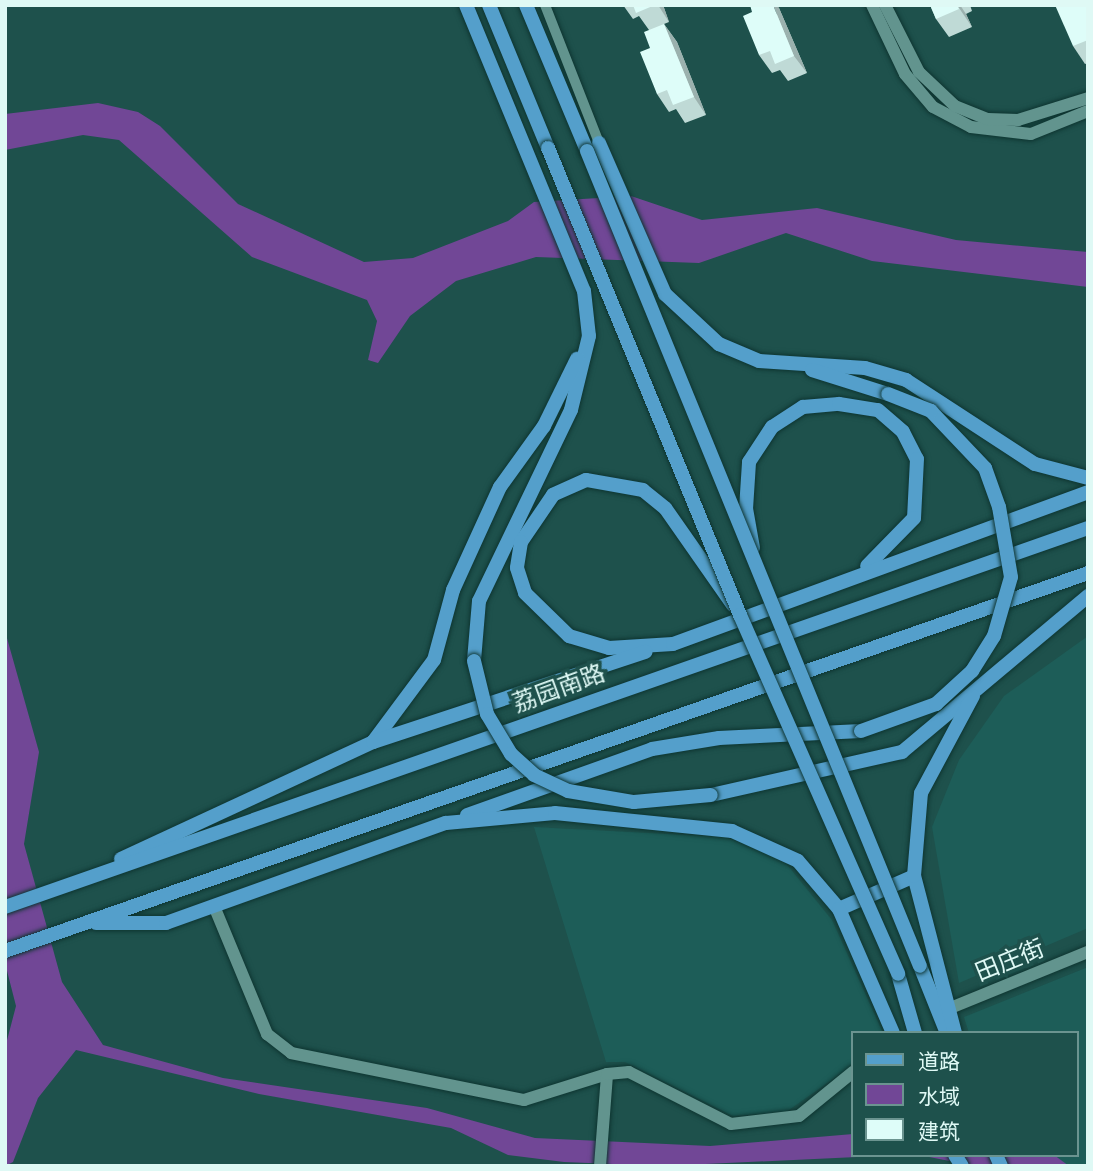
<!DOCTYPE html>
<html>
<head>
<meta charset="utf-8">
<style>
  body { margin:0 }
  #map { position:relative; width:1093px; height:1171px; overflow:hidden; background:#1e514c; font-family:Roboto,"Noto Sans SC",sans-serif }
  div>[style] { position:absolute }
  [style*='--x'] { left:calc(var(--x)*1px); top:calc(var(--y)*1px); width:calc(var(--w)*1px); rotate:calc(var(--a)*1deg) }
  .built>* { inset:0; background:#1d5d58 }
  .water>* { inset:0; background:#714796 }
  .roads { filter:drop-shadow(0 0 2px #0e3531) drop-shadow(0 0 2px #0e3531) }
  .minor>* { height:10px; margin:-5px; padding:0 5px; transform-origin:5px; border-radius:5px; background:#62948e }
  .tertiary>* { height:12px; margin:-6px; padding:0 6px; transform-origin:6px; border-radius:6px; background:#62948e }
  .primary>* { height:14px; margin:-7px; padding:0 7px; transform-origin:7px; border-radius:7px; background:#549fcb }
  .bridges { filter:drop-shadow(0 0 2px #0e3531) drop-shadow(0 0 2px #0e3531) }
  .primary-bridge>* { height:14px; margin:-7px; padding:0 7px; transform-origin:7px; border-radius:7px; background:#549fcb }
  .wall>* { inset:0; background:#bfdad6 }
  .shaded-wall>* { inset:0; background:#9bb1ae }
  .building>* { inset:0; background:#defdf9 }
  span { translate:-50% -50%; white-space:nowrap; text-align:center; line-height:1.15; -webkit-text-stroke:7px #1e514c; paint-order:stroke }
  .street-label { font-size:24px; color:#dff9f5 }
  .frame { position:absolute; inset:0; border:7px solid #dff9f5; pointer-events:none }
  .legend { position:absolute; left:851px; top:1031px; width:228px; height:126px; box-sizing:border-box; background:#1e514c; border:2px solid #6b9490; margin:0; padding:9px 12px; list-style:none; font-size:21px; color:#dff9f5 }
  .legend li { display:flex; align-items:center; gap:14px; height:35px }
  .legend b { width:35px; border:2px solid #6b9490 }
</style>
</head>
<body>
<div id="map">
  <div class="built">
    <i style="clip-path:polygon(1088px 636px,1088px 928px,959px 983px,932px 827px,959px 760px,1004px 696px)"></i>
    <i style="clip-path:polygon(534px 827px,725px 837px,780px 856px,832px 920px,883px 1033px,853px 1033px,853px 1065px,786px 1112px,733px 1116px,625px 1062px,606px 1062px)"></i>
    <i style="clip-path:polygon(1088px 967px,1088px 1166px,1040px 1166px,1022px 1155px,1077px 1155px,1077px 1033px,969px 1033px,964px 1017px)"></i>
  </div>
  <div class="water">
    <i style="clip-path:polygon(98px 103px,138px 112px,160px 126px,238px 204px,364px 262px,413px 258px,508px 221px,534px 202px,631px 196px,702px 220px,817px 208px,956px 240px,1088px 252px,1088px 287px,872px 261px,786px 233px,699px 263px,536px 257px,456px 281px,410px 316px,378px 363px,368px 360px,377px 321px,367px 300px,252px 257px,119px 140px,83px 135px,5px 150px,5px 114px)"></i>
    <i style="clip-path:polygon(5px 631px,39px 752px,24px 844px,62px 982px,103px 1045px,223px 1078px,427px 1108px,535px 1138px,710px 1146px,853px 1134px,853px 1155px,899px 1155px,663px 1166px,564px 1162px,508px 1155px,451px 1128px,259px 1094px,76px 1050px,38px 1098px,13px 1162px,5px 1166px,5px 1048px,16px 1006px,5px 963px)"></i>
    <i style="clip-path:polygon(919px 1155px,1054px 1155px,1069px 1166px,975px 1166px)"></i>
  </div>
  <div class="roads">
    <div class="minor">
      <i style="--x:545;--y:5;--w:148;--a:68.6"></i>
    </div>
    <div class="tertiary">
      <i style="--x:872;--y:5;--w:76;--a:64.4"></i>
      <i style="--x:905;--y:74;--w:43;--a:49.7"></i>
      <i style="--x:933;--y:107;--w:43;--a:27.8"></i>
      <i style="--x:971;--y:127;--w:60;--a:6.7"></i>
      <i style="--x:1031;--y:134;--w:61;--a:-22"></i>
      <i style="--x:885;--y:5;--w:75;--a:63.1"></i>
      <i style="--x:919;--y:72;--w:50;--a:43.4"></i>
      <i style="--x:955;--y:106;--w:35;--a:22"></i>
      <i style="--x:988;--y:119;--w:30;--a:2"></i>
      <i style="--x:1018;--y:120;--w:73;--a:-17.4"></i>
      <i style="--x:214;--y:906;--w:139;--a:67.5"></i>
      <i style="--x:267;--y:1034;--w:31;--a:38"></i>
      <i style="--x:291;--y:1053;--w:238;--a:11.4"></i>
      <i style="--x:524;--y:1100;--w:87;--a:-17.4"></i>
      <i style="--x:948;--y:1009;--w:151;--a:-22.2"></i>
      <i style="--x:600;--y:1166;--w:92;--a:-85.6"></i>
      <i style="--x:607;--y:1074;--w:22;--a:-5"></i>
      <i style="--x:629;--y:1072;--w:114;--a:27"></i>
      <i style="--x:731;--y:1124;--w:68;--a:-6.7"></i>
      <i style="--x:799;--y:1116;--w:70;--a:-39.2"></i>
    </div>
    <div class="primary">
      <i style="--x:466;--y:5;--w:309;--a:67.6"></i>
      <i style="--x:584;--y:291;--w:45;--a:83.7"></i>
      <i style="--x:589;--y:336;--w:76;--a:103.7"></i>
      <i style="--x:571;--y:410;--w:212;--a:115.7"></i>
      <i style="--x:479;--y:601;--w:60;--a:94.8"></i>
      <i style="--x:489;--y:5;--w:155;--a:67.6"></i>
      <i style="--x:526;--y:5;--w:158;--a:67.3"></i>
      <i style="--x:599;--y:143;--w:165;--a:66.4"></i>
      <i style="--x:665;--y:294;--w:74;--a:42.8"></i>
      <i style="--x:719;--y:344;--w:43;--a:23"></i>
      <i style="--x:759;--y:361;--w:106;--a:3.8"></i>
      <i style="--x:865;--y:368;--w:43;--a:16.3"></i>
      <i style="--x:906;--y:380;--w:154;--a:33.1"></i>
      <i style="--x:1035;--y:464;--w:55;--a:14.8"></i>
      <i style="--x:812;--y:370;--w:80;--a:17.5"></i>
      <i style="--x:753;--y:548;--w:40;--a:-100"></i>
      <i style="--x:746;--y:509;--w:47;--a:-86.3"></i>
      <i style="--x:749;--y:462;--w:42;--a:-56.7"></i>
      <i style="--x:772;--y:427;--w:37;--a:-33"></i>
      <i style="--x:803;--y:407;--w:36;--a:-5"></i>
      <i style="--x:839;--y:404;--w:39;--a:9"></i>
      <i style="--x:878;--y:410;--w:33;--a:41"></i>
      <i style="--x:903;--y:432;--w:30;--a:63"></i>
      <i style="--x:917;--y:459;--w:59;--a:92.9"></i>
      <i style="--x:914;--y:518;--w:67;--a:134.4"></i>
      <i style="--x:733;--y:605;--w:118;--a:-125"></i>
      <i style="--x:665;--y:508;--w:28;--a:-141"></i>
      <i style="--x:643;--y:490;--w:58;--a:-170"></i>
      <i style="--x:586;--y:480;--w:36;--a:156"></i>
      <i style="--x:553;--y:495;--w:57;--a:124.2"></i>
      <i style="--x:521;--y:542;--w:26;--a:99"></i>
      <i style="--x:517;--y:568;--w:26;--a:72"></i>
      <i style="--x:525;--y:593;--w:62;--a:44.3"></i>
      <i style="--x:569;--y:636;--w:42;--a:16.7"></i>
      <i style="--x:609;--y:648;--w:64;--a:-3.6"></i>
      <i style="--x:673;--y:644;--w:442;--a:-20.1"></i>
      <i style="--x:373;--y:742;--w:102;--a:-53.4"></i>
      <i style="--x:434;--y:660;--w:73;--a:-74.8"></i>
      <i style="--x:453;--y:590;--w:113;--a:-65.5"></i>
      <i style="--x:500;--y:487;--w:75;--a:-54.2"></i>
      <i style="--x:544;--y:426;--w:75;--a:-63.8"></i>
      <i style="--x:711;--y:795;--w:196;--a:-12.7"></i>
      <i style="--x:902;--y:752;--w:243;--a:-40"></i>
      <i style="--x:467;--y:815;--w:196;--a:-19.6"></i>
      <i style="--x:652;--y:749;--w:68;--a:-9.3"></i>
      <i style="--x:719;--y:738;--w:142;--a:-2.8"></i>
      <i style="--x:121;--y:859;--w:278;--a:-24.9"></i>
      <i style="--x:373;--y:742;--w:287;--a:-18.3"></i>
      <i style="--x:5;--y:907;--w:1147;--a:-19.29"></i>
      <i style="--x:839;--y:909;--w:82;--a:-23.7"></i>
      <i style="--x:96;--y:923;--w:70;--a:0"></i>
      <i style="--x:166;--y:923;--w:297;--a:-19.7"></i>
      <i style="--x:446;--y:823;--w:109;--a:-5.2"></i>
      <i style="--x:555;--y:813;--w:178;--a:5.8"></i>
      <i style="--x:732;--y:831;--w:72;--a:24.4"></i>
      <i style="--x:798;--y:861;--w:63;--a:49.5"></i>
      <i style="--x:839;--y:909;--w:135;--a:66.5"></i>
      <i style="--x:5;--y:951;--w:1147;--a:-19.24"></i>
      <i style="--x:920;--y:966;--w:70;--a:68.2"></i>
      <i style="--x:898;--y:974;--w:61;--a:73.9"></i>
      <i style="--x:955;--y:1033;--w:162;--a:-104.6"></i>
      <i style="--x:914;--y:876;--w:83;--a:-85.2"></i>
      <i style="--x:921;--y:793;--w:110;--a:-61.8"></i>
      <i style="--x:955;--y:1155;--w:13;--a:58"></i>
      <i style="--x:996;--y:1155;--w:12;--a:66"></i>
    </div>
  </div>
  <div class="bridges">
    <div class="primary-bridge">
      <i style="--x:548;--y:148;--w:505;--a:67.65"></i>
      <i style="--x:740;--y:615;--w:392;--a:66.2"></i>
      <i style="--x:587;--y:151;--w:880;--a:67.78"></i>
      <i style="--x:474;--y:661;--w:55;--a:76.2"></i>
      <i style="--x:487;--y:714;--w:47;--a:59"></i>
      <i style="--x:511;--y:754;--w:31;--a:42"></i>
      <i style="--x:534;--y:775;--w:38;--a:25"></i>
      <i style="--x:568;--y:791;--w:67;--a:9.5"></i>
      <i style="--x:634;--y:802;--w:77;--a:-5.2"></i>
      <i style="--x:861;--y:731;--w:80;--a:-19.8"></i>
      <i style="--x:936;--y:704;--w:49;--a:-42.5"></i>
      <i style="--x:972;--y:671;--w:41;--a:-57.8"></i>
      <i style="--x:994;--y:636;--w:61;--a:-73.9"></i>
      <i style="--x:1011;--y:577;--w:71;--a:-99.7"></i>
      <i style="--x:999;--y:507;--w:41;--a:-109.7"></i>
      <i style="--x:985;--y:468;--w:79;--a:-133.5"></i>
      <i style="--x:931;--y:411;--w:46;--a:-158.4"></i>
    </div>
  </div>
  <div class="wall">
    <i style="clip-path:polygon(623px 5px,663px 5px,669px 22px,664px 24px,677px 42px,706px 115px,685px 123px,676px 109px,669px 112px,657px 94px,649px 30px,639px 16px,633px 19px)"></i>
    <i style="clip-path:polygon(930px 5px,970px 5px,972px 11px,966px 14px,972px 27px,949px 37px,936px 19px)"></i>
    <i style="clip-path:polygon(1088px 5px,1088px 63px,1085px 64px,1073px 46px)"></i>
    <i style="clip-path:polygon(779px 8px,807px 73px,788px 81px,780px 70px,772px 73px,759px 55px)"></i>
  </div>
  <div class="shaded-wall">
    <i style="clip-path:polygon(658px 5px,663px 5px,669px 22px)"></i>
    <i style="clip-path:polygon(773px 5px,778px 5px,779px 8px,807px 73px,794px 56px)"></i>
    <i style="clip-path:polygon(957px 5px,960px 5px,966px 14px,972px 27px)"></i>
    <i style="clip-path:polygon(664px 24px,677px 42px,706px 115px,694px 97px)"></i>
  </div>
  <div class="building">
    <i style="clip-path:polygon(633px 5px,655px 5px,636px 13px)"></i>
    <i style="clip-path:polygon(750px 5px,773px 5px,794px 56px,775px 64px,770px 51px,759px 55px,743px 16px,752px 12px)"></i>
    <i style="clip-path:polygon(930px 5px,957px 5px,959px 9px,936px 19px)"></i>
    <i style="clip-path:polygon(1055px 5px,1088px 5px,1088px 40px,1073px 46px)"></i>
    <i style="clip-path:polygon(664px 24px,694px 97px,673px 105px,667px 90px,657px 94px,640px 52px,650px 48px,644px 32px)"></i>
  </div>
  <div class="street-label">
    <span style="left:559px;top:689px;rotate:-20deg">荔园南路</span>
    <span style="left:1010px;top:961px;rotate:-22deg">田庄街</span>
  </div>
  <div class="frame"></div>
  <ul class="legend">
  <li><b style="height:9px;background:#549fcb"></b>道路</li>
  <li><b style="height:19px;background:#714796"></b>水域</li>
  <li><b style="height:19px;background:#defdf9"></b>建筑</li>
  </ul>
</div>
</body>
</html>
